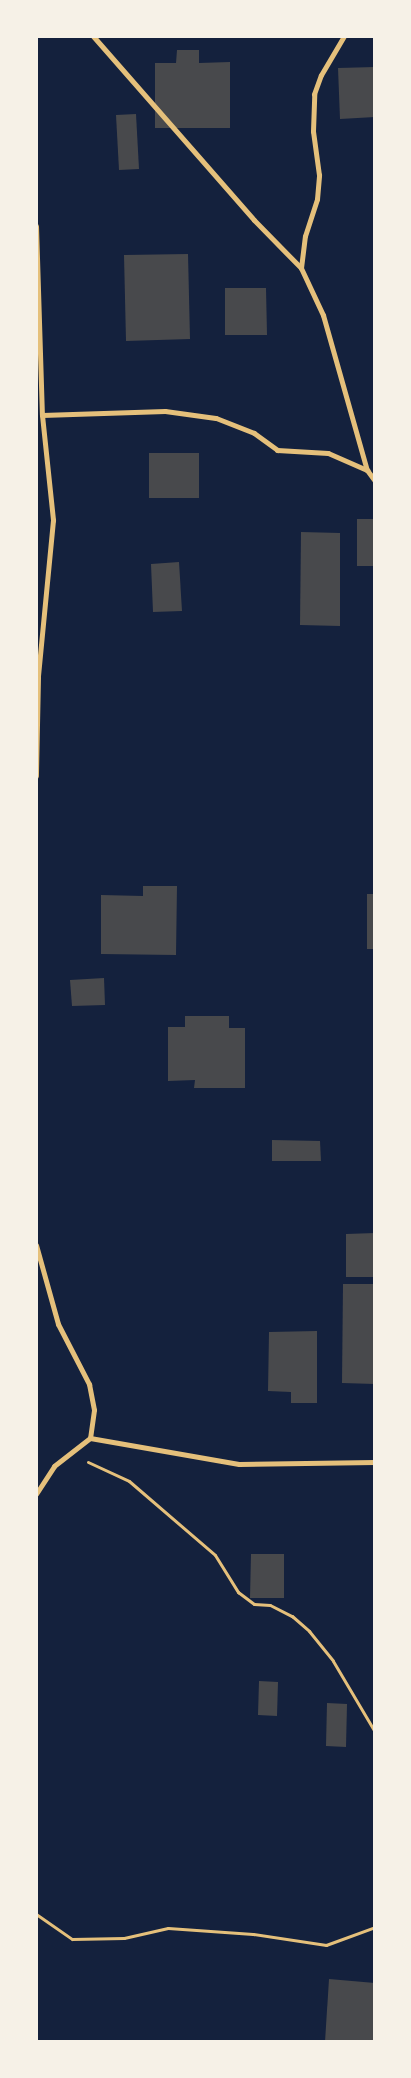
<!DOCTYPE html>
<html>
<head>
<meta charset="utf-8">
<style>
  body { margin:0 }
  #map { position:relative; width:411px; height:2078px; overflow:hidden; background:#14213d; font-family:Karla,sans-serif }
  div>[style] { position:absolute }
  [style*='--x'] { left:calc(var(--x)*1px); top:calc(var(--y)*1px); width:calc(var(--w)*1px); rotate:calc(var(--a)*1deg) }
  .building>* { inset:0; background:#48494c }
  .path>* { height:3px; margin:-1.5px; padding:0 1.5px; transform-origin:1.5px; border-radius:1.5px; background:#e5c07b }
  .minor>* { height:5px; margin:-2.5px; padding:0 2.5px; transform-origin:2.5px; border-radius:2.5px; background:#e5c07b }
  span { translate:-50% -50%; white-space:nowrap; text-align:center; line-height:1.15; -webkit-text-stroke:4px #f6f1e7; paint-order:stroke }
  .frame { position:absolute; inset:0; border:38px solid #f6f1e7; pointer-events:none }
</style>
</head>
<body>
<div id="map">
  <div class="building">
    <i style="clip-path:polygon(177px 50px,199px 50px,199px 63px,230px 62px,230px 128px,155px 128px,155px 63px,176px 63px)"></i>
    <i style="clip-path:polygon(375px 67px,375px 117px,340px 119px,338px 68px)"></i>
    <i style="clip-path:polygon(136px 114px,139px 169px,119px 170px,116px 115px)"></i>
    <i style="clip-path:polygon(188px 254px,190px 339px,126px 341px,124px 255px)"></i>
    <i style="clip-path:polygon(225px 288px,266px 288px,267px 335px,225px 335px)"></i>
    <i style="clip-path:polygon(149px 453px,199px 453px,199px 498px,149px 498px)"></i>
    <i style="clip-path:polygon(357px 519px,375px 519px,375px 566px,357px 566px)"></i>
    <i style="clip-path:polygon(301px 532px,340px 533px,340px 626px,300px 625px)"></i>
    <i style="clip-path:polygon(179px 562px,182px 611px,153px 612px,151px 564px)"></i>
    <i style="clip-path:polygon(143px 886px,177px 886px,176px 955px,101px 954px,101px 895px,143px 896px)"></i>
    <i style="clip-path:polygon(367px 894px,375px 894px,375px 949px,367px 949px)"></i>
    <i style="clip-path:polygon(104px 978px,105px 1005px,72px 1006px,70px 980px)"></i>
    <i style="clip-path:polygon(185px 1016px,229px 1016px,229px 1028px,245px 1028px,245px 1088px,194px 1088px,195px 1080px,168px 1081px,168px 1027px,185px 1027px)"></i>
    <i style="clip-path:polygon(272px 1140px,320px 1141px,321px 1161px,272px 1161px)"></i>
    <i style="clip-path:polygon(375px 1233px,375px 1277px,346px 1277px,346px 1234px)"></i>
    <i style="clip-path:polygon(343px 1284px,375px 1284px,375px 1384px,342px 1383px)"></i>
    <i style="clip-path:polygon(317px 1331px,317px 1403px,291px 1403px,291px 1392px,268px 1391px,269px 1332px)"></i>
    <i style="clip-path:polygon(251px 1554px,284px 1554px,284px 1598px,250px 1598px)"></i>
    <i style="clip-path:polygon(259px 1681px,278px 1682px,277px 1716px,258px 1715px)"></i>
    <i style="clip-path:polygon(327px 1703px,347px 1704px,346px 1747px,326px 1746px)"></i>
    <i style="clip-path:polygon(329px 1979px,375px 1983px,375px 2042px,325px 2042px)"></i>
  </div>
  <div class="path">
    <i style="--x:88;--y:1462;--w:45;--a:24.9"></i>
    <i style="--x:129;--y:1481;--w:113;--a:40.7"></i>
    <i style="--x:215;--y:1555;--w:44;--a:58.1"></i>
    <i style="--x:238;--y:1592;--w:20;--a:37"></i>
    <i style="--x:254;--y:1604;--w:16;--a:4"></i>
    <i style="--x:270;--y:1605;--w:25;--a:27"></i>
    <i style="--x:292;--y:1616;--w:23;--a:41"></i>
    <i style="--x:309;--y:1631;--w:38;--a:51"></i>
    <i style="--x:333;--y:1661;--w:82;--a:59.4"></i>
    <i style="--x:36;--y:1914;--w:44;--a:34.8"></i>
    <i style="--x:72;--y:1939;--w:52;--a:-1.1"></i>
    <i style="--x:124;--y:1938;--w:45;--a:-12.8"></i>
    <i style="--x:168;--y:1928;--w:85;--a:4"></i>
    <i style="--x:253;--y:1934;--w:74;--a:8.6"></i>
    <i style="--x:326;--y:1945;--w:52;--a:-20.2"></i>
  </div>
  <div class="minor">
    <i style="--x:93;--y:36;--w:244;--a:48.8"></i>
    <i style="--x:254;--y:220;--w:67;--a:45.6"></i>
    <i style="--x:301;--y:268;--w:52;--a:64.9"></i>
    <i style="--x:323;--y:315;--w:161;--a:74.2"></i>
    <i style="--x:36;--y:226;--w:189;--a:88.2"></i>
    <i style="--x:42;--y:415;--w:106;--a:84"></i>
    <i style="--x:53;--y:520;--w:158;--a:95.5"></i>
    <i style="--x:38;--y:677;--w:99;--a:91.2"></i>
    <i style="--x:301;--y:268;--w:32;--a:-83"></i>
    <i style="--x:305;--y:236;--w:39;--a:-72"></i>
    <i style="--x:317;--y:199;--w:24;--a:-85"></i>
    <i style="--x:319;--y:175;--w:44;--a:-97.8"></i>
    <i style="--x:313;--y:131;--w:37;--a:-88"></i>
    <i style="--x:314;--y:94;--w:20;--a:-70"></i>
    <i style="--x:321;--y:75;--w:45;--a:-59.5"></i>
    <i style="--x:42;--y:415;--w:123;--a:-1.9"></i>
    <i style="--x:165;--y:411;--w:51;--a:7.8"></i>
    <i style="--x:216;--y:418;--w:41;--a:21.5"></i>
    <i style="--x:254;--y:433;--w:29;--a:36"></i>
    <i style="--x:277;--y:450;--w:51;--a:3.4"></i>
    <i style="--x:328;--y:453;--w:43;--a:23.6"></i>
    <i style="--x:367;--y:470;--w:14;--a:54"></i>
    <i style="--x:36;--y:1245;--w:82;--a:74.4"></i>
    <i style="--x:58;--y:1324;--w:68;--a:62.7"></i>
    <i style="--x:89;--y:1384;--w:26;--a:79"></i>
    <i style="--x:94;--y:1410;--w:28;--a:98"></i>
    <i style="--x:36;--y:1494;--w:33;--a:-57"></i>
    <i style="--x:54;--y:1466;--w:46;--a:-37.9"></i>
    <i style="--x:90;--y:1438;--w:151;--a:9.9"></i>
    <i style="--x:239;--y:1464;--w:136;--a:-0.8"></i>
  </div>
  <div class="frame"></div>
</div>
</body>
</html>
